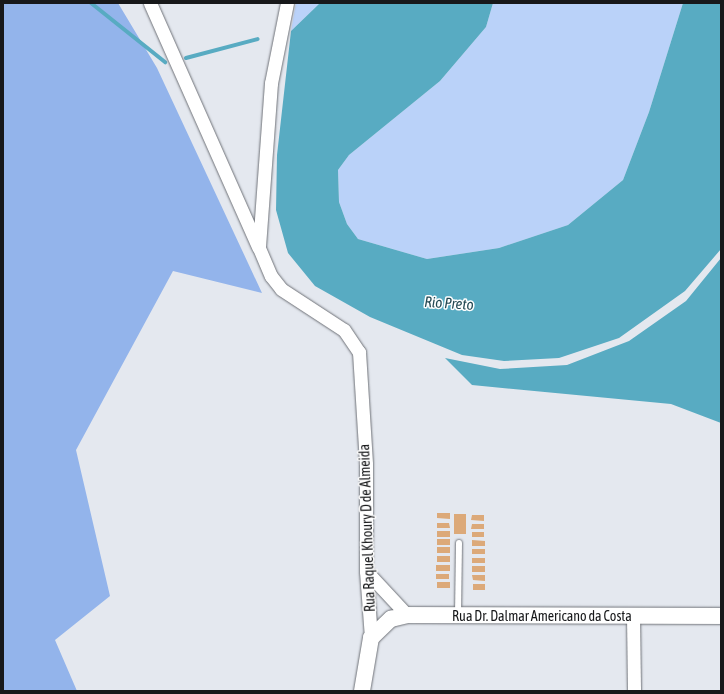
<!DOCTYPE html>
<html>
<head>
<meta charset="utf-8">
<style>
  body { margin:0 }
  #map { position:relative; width:724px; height:694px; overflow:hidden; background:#e4e8ef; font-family:"Asap Condensed",sans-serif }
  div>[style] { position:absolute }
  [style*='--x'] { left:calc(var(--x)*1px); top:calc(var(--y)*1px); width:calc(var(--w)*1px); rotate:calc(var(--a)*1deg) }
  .green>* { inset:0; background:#bad2f9 }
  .forest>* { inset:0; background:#93b4eb }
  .water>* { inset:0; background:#58abc2 }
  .stream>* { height:4px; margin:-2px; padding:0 2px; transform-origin:2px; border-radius:2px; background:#58abc2 }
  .building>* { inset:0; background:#dca979 }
  .roads { filter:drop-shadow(0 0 1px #6f7278) drop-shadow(0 0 1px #6f7278) }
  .service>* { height:6px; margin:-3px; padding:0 3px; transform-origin:3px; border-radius:3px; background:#fff }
  .minor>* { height:13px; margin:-6.5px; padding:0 6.5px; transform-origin:6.5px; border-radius:6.5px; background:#fff }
  .tertiary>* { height:16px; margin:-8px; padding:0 8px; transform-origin:8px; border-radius:8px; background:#fff }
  span { translate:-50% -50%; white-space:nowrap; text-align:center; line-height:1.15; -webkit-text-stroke:3px #fff; paint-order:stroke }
  .street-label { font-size:14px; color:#17181a }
  .water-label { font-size:15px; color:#234953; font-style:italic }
  .frame { position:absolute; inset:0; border:4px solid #17181a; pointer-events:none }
</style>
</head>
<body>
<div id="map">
  <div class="green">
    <i style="clip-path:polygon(296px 3px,320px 3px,291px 31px)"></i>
    <i style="clip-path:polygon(493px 3px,683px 3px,649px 112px,623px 180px,568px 225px,499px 248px,427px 259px,358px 239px,347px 224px,339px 202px,338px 170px,349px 155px,440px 81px,486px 27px)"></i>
  </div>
  <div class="forest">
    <i style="clip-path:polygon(3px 3px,118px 3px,157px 68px,262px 293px,173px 271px,76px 450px,110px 596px,55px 640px,77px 691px,3px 691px)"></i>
  </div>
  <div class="water">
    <i style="clip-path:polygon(320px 3px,493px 3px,486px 27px,440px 81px,349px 155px,338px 170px,339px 202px,347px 224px,358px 239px,427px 259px,499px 248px,568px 225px,623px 180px,649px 112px,683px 3px,721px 3px,721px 249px,685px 291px,619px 338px,559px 358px,504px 361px,462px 355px,370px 317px,315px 286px,288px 253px,276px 210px,277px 155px,291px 31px)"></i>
    <i style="clip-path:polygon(721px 258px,721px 423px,671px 404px,472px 385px,445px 358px,500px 369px,567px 365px,629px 341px,686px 301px)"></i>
  </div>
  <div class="stream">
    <i style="--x:91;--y:3;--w:95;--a:38.6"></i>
    <i style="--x:186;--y:58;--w:74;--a:-14.8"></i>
  </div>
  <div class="building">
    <i style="clip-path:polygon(437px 513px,450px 513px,450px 519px,437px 518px)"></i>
    <i style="clip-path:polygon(454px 514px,466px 514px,466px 534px,454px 534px)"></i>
    <i style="clip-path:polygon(472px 515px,484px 515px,484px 521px,471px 520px)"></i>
    <i style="clip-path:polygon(437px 523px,449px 523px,450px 528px,437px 528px)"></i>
    <i style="clip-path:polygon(472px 524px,484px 524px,484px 529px,471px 529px)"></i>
    <i style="clip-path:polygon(437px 531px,450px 531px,450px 537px,437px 537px)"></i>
    <i style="clip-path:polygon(472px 532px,484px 532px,484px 537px,472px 537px)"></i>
    <i style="clip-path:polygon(437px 539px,450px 539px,450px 545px,437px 545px)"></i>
    <i style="clip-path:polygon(472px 540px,485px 541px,485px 546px,472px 546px)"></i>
    <i style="clip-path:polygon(437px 547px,450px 547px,450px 553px,437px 553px)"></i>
    <i style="clip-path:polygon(472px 549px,485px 549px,485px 554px,472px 554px)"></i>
    <i style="clip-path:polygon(437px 556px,450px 556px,450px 562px,437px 562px)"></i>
    <i style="clip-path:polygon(472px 558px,485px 558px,485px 563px,472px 563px)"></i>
    <i style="clip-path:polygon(436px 565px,450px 565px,450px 571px,436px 571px)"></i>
    <i style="clip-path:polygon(472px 566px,485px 566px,485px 572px,472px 572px)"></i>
    <i style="clip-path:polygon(436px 574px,449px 574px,449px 579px,436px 579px)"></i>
    <i style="clip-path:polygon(472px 575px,485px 575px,485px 581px,473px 580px)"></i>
    <i style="clip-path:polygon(437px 582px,450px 582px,450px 588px,437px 588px)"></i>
    <i style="clip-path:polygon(473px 584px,485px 584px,485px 590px,473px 590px)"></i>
  </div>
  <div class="roads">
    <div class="service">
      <i style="--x:458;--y:615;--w:72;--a:-89.2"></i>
    </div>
    <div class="minor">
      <i style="--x:150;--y:3;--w:267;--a:66.1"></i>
      <i style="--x:287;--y:3;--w:82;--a:101.3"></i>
      <i style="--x:271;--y:83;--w:165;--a:94.2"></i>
      <i style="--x:259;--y:248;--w:30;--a:67"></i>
      <i style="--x:271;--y:276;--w:16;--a:52"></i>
      <i style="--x:281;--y:289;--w:75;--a:33.1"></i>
      <i style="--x:344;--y:330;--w:27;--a:56"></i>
      <i style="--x:359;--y:352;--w:112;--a:86.4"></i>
      <i style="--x:366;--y:464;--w:107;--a:90"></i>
      <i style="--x:366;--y:571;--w:67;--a:85.7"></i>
      <i style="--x:366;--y:571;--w:60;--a:47"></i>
      <i style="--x:633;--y:616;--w:75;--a:89.2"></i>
    </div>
    <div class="tertiary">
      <i style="--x:362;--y:691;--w:54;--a:-80.4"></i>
      <i style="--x:371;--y:638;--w:28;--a:-44"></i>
      <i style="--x:391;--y:619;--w:16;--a:-14"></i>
      <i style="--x:407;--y:615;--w:314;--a:0.2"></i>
    </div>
  </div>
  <div class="street-label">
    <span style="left:367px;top:528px;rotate:-92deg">Rua Raquel Khoury D de Almeida</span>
    <span style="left:542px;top:616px">Rua Dr. Dalmar Americano da Costa</span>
  </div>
  <div class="water-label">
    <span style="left:449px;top:303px;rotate:4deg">Rio Preto</span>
  </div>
  <div class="frame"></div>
</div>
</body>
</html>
